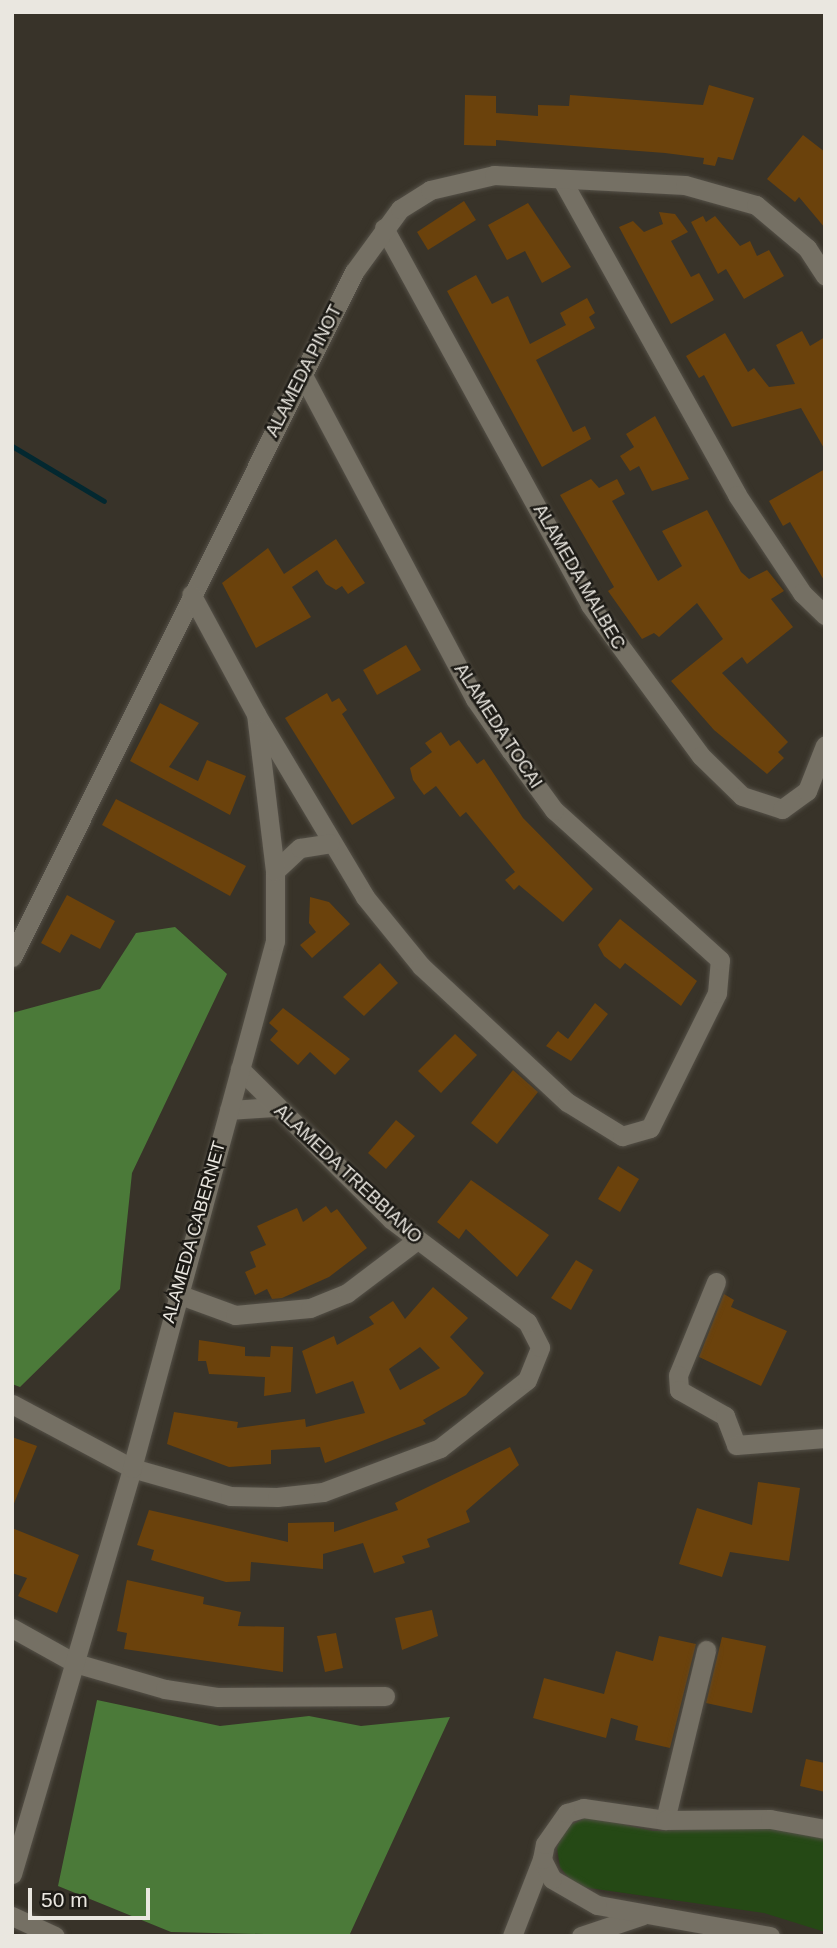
<!DOCTYPE html>
<html>
<head>
<meta charset="utf-8">
<style>
  body { margin:0 }
  #map { position:relative; width:837px; height:1948px; overflow:hidden; background:#383329; font-family:Helvetica,sans-serif }
  div>[style] { position:absolute }
  [style*='--x'] { left:calc(var(--x)*1px); top:calc(var(--y)*1px); width:calc(var(--w)*1px); rotate:calc(var(--a)*1deg) }
  .green>* { inset:0; background:#254915 }
  .forest>* { inset:0; background:#4b7a39 }
  .stream>* { height:5px; margin:-2.5px; padding:0 2.5px; transform-origin:2.5px; border-radius:2.5px; background:#032830 }
  .building>* { inset:0; background:#6b420c }
  .roads { filter:drop-shadow(0 0 2px #545047) drop-shadow(0 0 2px #545047) }
  .street>* { height:19px; margin:-9.5px; padding:0 9.5px; transform-origin:9.5px; border-radius:9.5px; background:#757064 }
  span { translate:-50% -50%; white-space:nowrap; text-align:center; line-height:1.15; -webkit-text-stroke:5px #1d1b16; paint-order:stroke }
  .street-label { font-size:18px; color:#eae7e0 }
  .frame { position:absolute; inset:0; border:14px solid #eae7e0; pointer-events:none }
  .scale { position:absolute; left:28px; top:1888px; width:122px; height:32px; box-sizing:border-box; border:4px solid #eae7e0; border-top:0; padding-left:9px; font-size:21px; line-height:24px; white-space:nowrap; color:#eae7e0; -webkit-text-stroke:5px #1d1b16; paint-order:stroke }
</style>
</head>
<body>
<div id="map">
  <div class="green">
    <i style="clip-path:polygon(588px 1817px,653px 1831px,767px 1826px,825px 1836px,825px 1932px,764px 1913px,575px 1886px,560px 1867px,557px 1848px,566px 1827px)"></i>
  </div>
  <div class="forest">
    <i style="clip-path:polygon(175px 927px,227px 974px,132px 1173px,120px 1289px,20px 1387px,12px 1384px,12px 1013px,100px 989px,136px 933px)"></i>
    <i style="clip-path:polygon(97px 1700px,220px 1726px,309px 1716px,361px 1726px,450px 1717px,349px 1936px,171px 1932px,58px 1886px)"></i>
  </div>
  <div class="stream">
    <i style="--x:12;--y:446;--w:107;--a:30.9"></i>
  </div>
  <div class="building">
    <i style="clip-path:polygon(709px 85px,754px 98px,733px 160px,718px 157px,715px 166px,703px 164px,704px 158px,665px 153px,496px 140px,496px 146px,464px 145px,465px 95px,496px 96px,496px 113px,538px 116px,538px 105px,569px 106px,570px 95px,703px 105px)"></i>
    <i style="clip-path:polygon(803px 135px,825px 152px,825px 228px,799px 197px,795px 202px,767px 179px)"></i>
    <i style="clip-path:polygon(464px 201px,476px 220px,428px 250px,417px 232px)"></i>
    <i style="clip-path:polygon(528px 203px,571px 267px,542px 283px,525px 251px,507px 260px,488px 225px)"></i>
    <i style="clip-path:polygon(659px 212px,675px 214px,688px 232px,671px 241px,691px 277px,699px 273px,714px 300px,671px 324px,619px 227px,633px 221px,644px 232px,663px 224px)"></i>
    <i style="clip-path:polygon(703px 216px,706px 222px,715px 216px,740px 246px,750px 241px,757px 256px,769px 250px,784px 276px,744px 299px,726px 269px,718px 274px,691px 222px)"></i>
    <i style="clip-path:polygon(476px 275px,492px 304px,508px 296px,530px 344px,566px 325px,560px 313px,587px 298px,595px 313px,589px 317px,595px 328px,536px 360px,573px 432px,585px 426px,591px 439px,542px 467px,447px 291px)"></i>
    <i style="clip-path:polygon(802px 331px,810px 346px,825px 337px,825px 450px,801px 408px,732px 427px,704px 375px,699px 378px,686px 356px,725px 333px,748px 372px,754px 368px,769px 387px,795px 384px,776px 345px)"></i>
    <i style="clip-path:polygon(655px 416px,689px 479px,652px 491px,639px 466px,630px 471px,620px 456px,634px 447px,626px 434px)"></i>
    <i style="clip-path:polygon(825px 469px,825px 582px,790px 522px,783px 526px,769px 501px)"></i>
    <i style="clip-path:polygon(591px 479px,599px 488px,617px 479px,625px 494px,612px 501px,658px 581px,682px 566px,662px 531px,707px 510px,741px 572px,749px 579px,767px 570px,784px 591px,771px 599px,793px 627px,747px 664px,742px 657px,722px 673px,788px 742px,778px 752px,784px 758px,767px 774px,714px 730px,671px 681px,723px 639px,697px 603px,659px 637px,654px 633px,642px 639px,608px 591px,614px 587px,560px 495px)"></i>
    <i style="clip-path:polygon(336px 539px,365px 583px,348px 594px,342px 586px,336px 590px,326px 584px,317px 570px,292px 587px,311px 617px,256px 648px,222px 583px,268px 548px,284px 574px)"></i>
    <i style="clip-path:polygon(406px 645px,421px 670px,377px 695px,363px 670px)"></i>
    <i style="clip-path:polygon(327px 693px,332px 702px,339px 698px,347px 710px,342px 714px,395px 798px,352px 825px,285px 718px)"></i>
    <i style="clip-path:polygon(160px 703px,199px 723px,169px 767px,198px 781px,207px 760px,246px 776px,230px 815px,130px 761px)"></i>
    <i style="clip-path:polygon(441px 732px,450px 746px,459px 740px,477px 764px,484px 759px,523px 818px,593px 889px,563px 922px,519px 885px,514px 890px,505px 880px,515px 872px,466px 812px,460px 817px,436px 786px,424px 795px,413px 780px,410px 768px,432px 752px,425px 743px)"></i>
    <i style="clip-path:polygon(116px 799px,246px 866px,230px 896px,102px 825px)"></i>
    <i style="clip-path:polygon(67px 895px,115px 921px,100px 949px,71px 934px,60px 953px,41px 943px)"></i>
    <i style="clip-path:polygon(310px 897px,329px 902px,350px 924px,312px 958px,300px 945px,316px 932px,309px 923px)"></i>
    <i style="clip-path:polygon(620px 919px,697px 981px,681px 1006px,625px 963px,620px 969px,604px 956px,598px 945px)"></i>
    <i style="clip-path:polygon(380px 963px,398px 983px,364px 1016px,343px 997px)"></i>
    <i style="clip-path:polygon(595px 1003px,608px 1014px,571px 1061px,546px 1046px,558px 1031px,568px 1039px)"></i>
    <i style="clip-path:polygon(283px 1008px,350px 1059px,335px 1075px,310px 1052px,298px 1065px,270px 1040px,278px 1031px,269px 1023px)"></i>
    <i style="clip-path:polygon(455px 1034px,477px 1055px,441px 1093px,418px 1071px)"></i>
    <i style="clip-path:polygon(513px 1070px,538px 1092px,497px 1144px,471px 1123px)"></i>
    <i style="clip-path:polygon(396px 1120px,415px 1136px,386px 1169px,368px 1153px)"></i>
    <i style="clip-path:polygon(618px 1166px,639px 1179px,620px 1212px,598px 1199px)"></i>
    <i style="clip-path:polygon(471px 1180px,549px 1235px,517px 1277px,466px 1229px,459px 1239px,437px 1222px)"></i>
    <i style="clip-path:polygon(326px 1206px,331px 1213px,337px 1209px,367px 1248px,329px 1277px,282px 1298px,272px 1299px,267px 1289px,255px 1295px,245px 1272px,256px 1267px,250px 1252px,266px 1245px,257px 1226px,297px 1208px,303px 1222px)"></i>
    <i style="clip-path:polygon(576px 1260px,593px 1270px,571px 1310px,551px 1298px)"></i>
    <i style="clip-path:polygon(evenodd,433px 1287px,468px 1318px,450px 1337px,484px 1373px,466px 1395px,423px 1420px,426px 1424px,325px 1463px,320px 1447px,271px 1450px,271px 1464px,229px 1467px,167px 1444px,174px 1412px,238px 1422px,237px 1428px,305px 1419px,306px 1427px,365px 1413px,353px 1381px,316px 1394px,302px 1351px,334px 1336px,337px 1345px,374px 1324px,369px 1317px,393px 1301px,405px 1319px,433px 1287px,420px 1347px,440px 1368px,400px 1390px,389px 1369px,420px 1347px)"></i>
    <i style="clip-path:polygon(724px 1294px,734px 1300px,731px 1307px,787px 1331px,761px 1386px,699px 1357px)"></i>
    <i style="clip-path:polygon(199px 1340px,245px 1347px,245px 1356px,270px 1357px,271px 1346px,293px 1347px,291px 1392px,264px 1396px,265px 1377px,209px 1374px,206px 1361px,198px 1361px)"></i>
    <i style="clip-path:polygon(12px 1437px,37px 1446px,13px 1506px,12px 1506px)"></i>
    <i style="clip-path:polygon(510px 1447px,519px 1465px,466px 1511px,470px 1522px,427px 1539px,430px 1547px,402px 1556px,405px 1563px,374px 1573px,363px 1543px,323px 1554px,323px 1569px,251px 1562px,250px 1581px,226px 1582px,151px 1560px,154px 1550px,137px 1545px,149px 1510px,288px 1542px,288px 1523px,334px 1522px,334px 1532px,398px 1510px,395px 1503px)"></i>
    <i style="clip-path:polygon(758px 1482px,800px 1488px,789px 1561px,730px 1552px,722px 1577px,679px 1564px,697px 1508px,752px 1525px)"></i>
    <i style="clip-path:polygon(12px 1528px,79px 1555px,57px 1613px,18px 1596px,27px 1578px,12px 1573px)"></i>
    <i style="clip-path:polygon(127px 1580px,204px 1597px,203px 1604px,241px 1612px,238px 1626px,284px 1627px,283px 1672px,124px 1649px,127px 1633px,117px 1631px)"></i>
    <i style="clip-path:polygon(432px 1610px,438px 1636px,402px 1650px,395px 1618px)"></i>
    <i style="clip-path:polygon(336px 1633px,343px 1668px,325px 1672px,317px 1636px)"></i>
    <i style="clip-path:polygon(659px 1636px,696px 1644px,670px 1748px,635px 1740px,638px 1726px,611px 1718px,606px 1738px,533px 1718px,544px 1678px,604px 1694px,616px 1651px,653px 1661px)"></i>
    <i style="clip-path:polygon(722px 1637px,766px 1646px,752px 1713px,706px 1703px)"></i>
    <i style="clip-path:polygon(806px 1759px,825px 1763px,825px 1792px,800px 1786px)"></i>
  </div>
  <div class="roads">
    <div class="street">
      <i style="--x:562;--y:180;--w:360;--a:60.9"></i>
      <i style="--x:737;--y:495;--w:118;--a:56.4"></i>
      <i style="--x:802;--y:593;--w:32;--a:44"></i>
      <i style="--x:384;--y:228;--w:430;--a:61.3"></i>
      <i style="--x:590;--y:605;--w:187;--a:53.7"></i>
      <i style="--x:701;--y:756;--w:57;--a:44.3"></i>
      <i style="--x:742;--y:796;--w:42;--a:18"></i>
      <i style="--x:782;--y:809;--w:31;--a:-36"></i>
      <i style="--x:807;--y:791;--w:49;--a:-68.6"></i>
      <i style="--x:256;--y:714;--w:213;--a:59.2"></i>
      <i style="--x:365;--y:897;--w:89;--a:50.9"></i>
      <i style="--x:421;--y:966;--w:200;--a:43"></i>
      <i style="--x:567;--y:1102;--w:65;--a:31.7"></i>
      <i style="--x:622;--y:1136;--w:29;--a:-16"></i>
      <i style="--x:650;--y:1128;--w:151;--a:-63.6"></i>
      <i style="--x:717;--y:993;--w:33;--a:-85"></i>
      <i style="--x:720;--y:960;--w:224;--a:-137.9"></i>
      <i style="--x:554;--y:810;--w:73;--a:-126.1"></i>
      <i style="--x:511;--y:751;--w:63;--a:-124.7"></i>
      <i style="--x:475;--y:699;--w:367;--a:-118"></i>
      <i style="--x:275;--y:871;--w:34;--a:-43"></i>
      <i style="--x:300;--y:848;--w:30;--a:-9"></i>
      <i style="--x:12;--y:957;--w:766;--a:-63.47"></i>
      <i style="--x:354;--y:272;--w:78;--a:-53.9"></i>
      <i style="--x:400;--y:209;--w:36;--a:-32"></i>
      <i style="--x:430;--y:190;--w:66;--a:-13.2"></i>
      <i style="--x:494;--y:175;--w:191;--a:3"></i>
      <i style="--x:685;--y:185;--w:74;--a:15.7"></i>
      <i style="--x:756;--y:205;--w:67;--a:40.1"></i>
      <i style="--x:807;--y:248;--w:33;--a:57"></i>
      <i style="--x:229;--y:1110;--w:47;--a:-3.7"></i>
      <i style="--x:716;--y:1282;--w:100;--a:112.2"></i>
      <i style="--x:678;--y:1375;--w:15;--a:86"></i>
      <i style="--x:679;--y:1390;--w:53;--a:29.5"></i>
      <i style="--x:725;--y:1416;--w:31;--a:69"></i>
      <i style="--x:736;--y:1445;--w:89;--a:-4.5"></i>
      <i style="--x:175;--y:1293;--w:64;--a:20.1"></i>
      <i style="--x:235;--y:1315;--w:75;--a:-5.3"></i>
      <i style="--x:310;--y:1308;--w:40;--a:-22"></i>
      <i style="--x:347;--y:1293;--w:88;--a:-37.1"></i>
      <i style="--x:12;--y:1404;--w:136;--a:28.1"></i>
      <i style="--x:132;--y:1468;--w:102;--a:15.9"></i>
      <i style="--x:230;--y:1496;--w:47;--a:1.2"></i>
      <i style="--x:277;--y:1497;--w:46;--a:-6.2"></i>
      <i style="--x:323;--y:1492;--w:125;--a:-20.6"></i>
      <i style="--x:440;--y:1448;--w:110;--a:-38"></i>
      <i style="--x:527;--y:1380;--w:35;--a:-68"></i>
      <i style="--x:540;--y:1347;--w:28;--a:-117"></i>
      <i style="--x:527;--y:1322;--w:171;--a:-142.9"></i>
      <i style="--x:391;--y:1219;--w:213;--a:-135.2"></i>
      <i style="--x:12;--y:1628;--w:72;--a:29.1"></i>
      <i style="--x:75;--y:1663;--w:94;--a:16.1"></i>
      <i style="--x:165;--y:1689;--w:54;--a:8.6"></i>
      <i style="--x:218;--y:1697;--w:167;--a:-0.3"></i>
      <i style="--x:665;--y:1820;--w:175;--a:-76.4"></i>
      <i style="--x:12;--y:1874;--w:423;--a:-73.5"></i>
      <i style="--x:132;--y:1468;--w:546;--a:-74.82"></i>
      <i style="--x:275;--y:941;--w:70;--a:-90"></i>
      <i style="--x:275;--y:871;--w:158;--a:-96.9"></i>
      <i style="--x:256;--y:714;--w:136;--a:-118.4"></i>
      <i style="--x:12;--y:1916;--w:47;--a:24.9"></i>
      <i style="--x:512;--y:1936;--w:83;--a:-68.7"></i>
      <i style="--x:581;--y:1936;--w:65;--a:-18.7"></i>
      <i style="--x:770;--y:1936;--w:176;--a:-169.8"></i>
      <i style="--x:597;--y:1905;--w:52;--a:-150"></i>
      <i style="--x:552;--y:1879;--w:22;--a:-117"></i>
      <i style="--x:542;--y:1859;--w:15;--a:-79"></i>
      <i style="--x:545;--y:1844;--w:38;--a:-55"></i>
      <i style="--x:567;--y:1813;--w:17;--a:-17"></i>
      <i style="--x:583;--y:1808;--w:83;--a:8.3"></i>
      <i style="--x:665;--y:1820;--w:105;--a:-0.5"></i>
      <i style="--x:770;--y:1819;--w:56;--a:10.3"></i>
    </div>
  </div>
  <div class="street-label">
    <span style="left:304px;top:371px;rotate:-63deg">ALAMEDA PINOT</span>
    <span style="left:579px;top:577px;rotate:60deg">ALAMEDA MALBEC</span>
    <span style="left:498px;top:726px;rotate:57deg">ALAMEDA TOCAI</span>
    <span style="left:348px;top:1174px;rotate:43deg">ALAMEDA TREBBIANO</span>
    <span style="left:194px;top:1232px;rotate:-74deg">ALAMEDA CABERNET</span>
  </div>
  <div class="frame"></div>
  <div class="scale">50 m</div>
</div>
</body>
</html>
